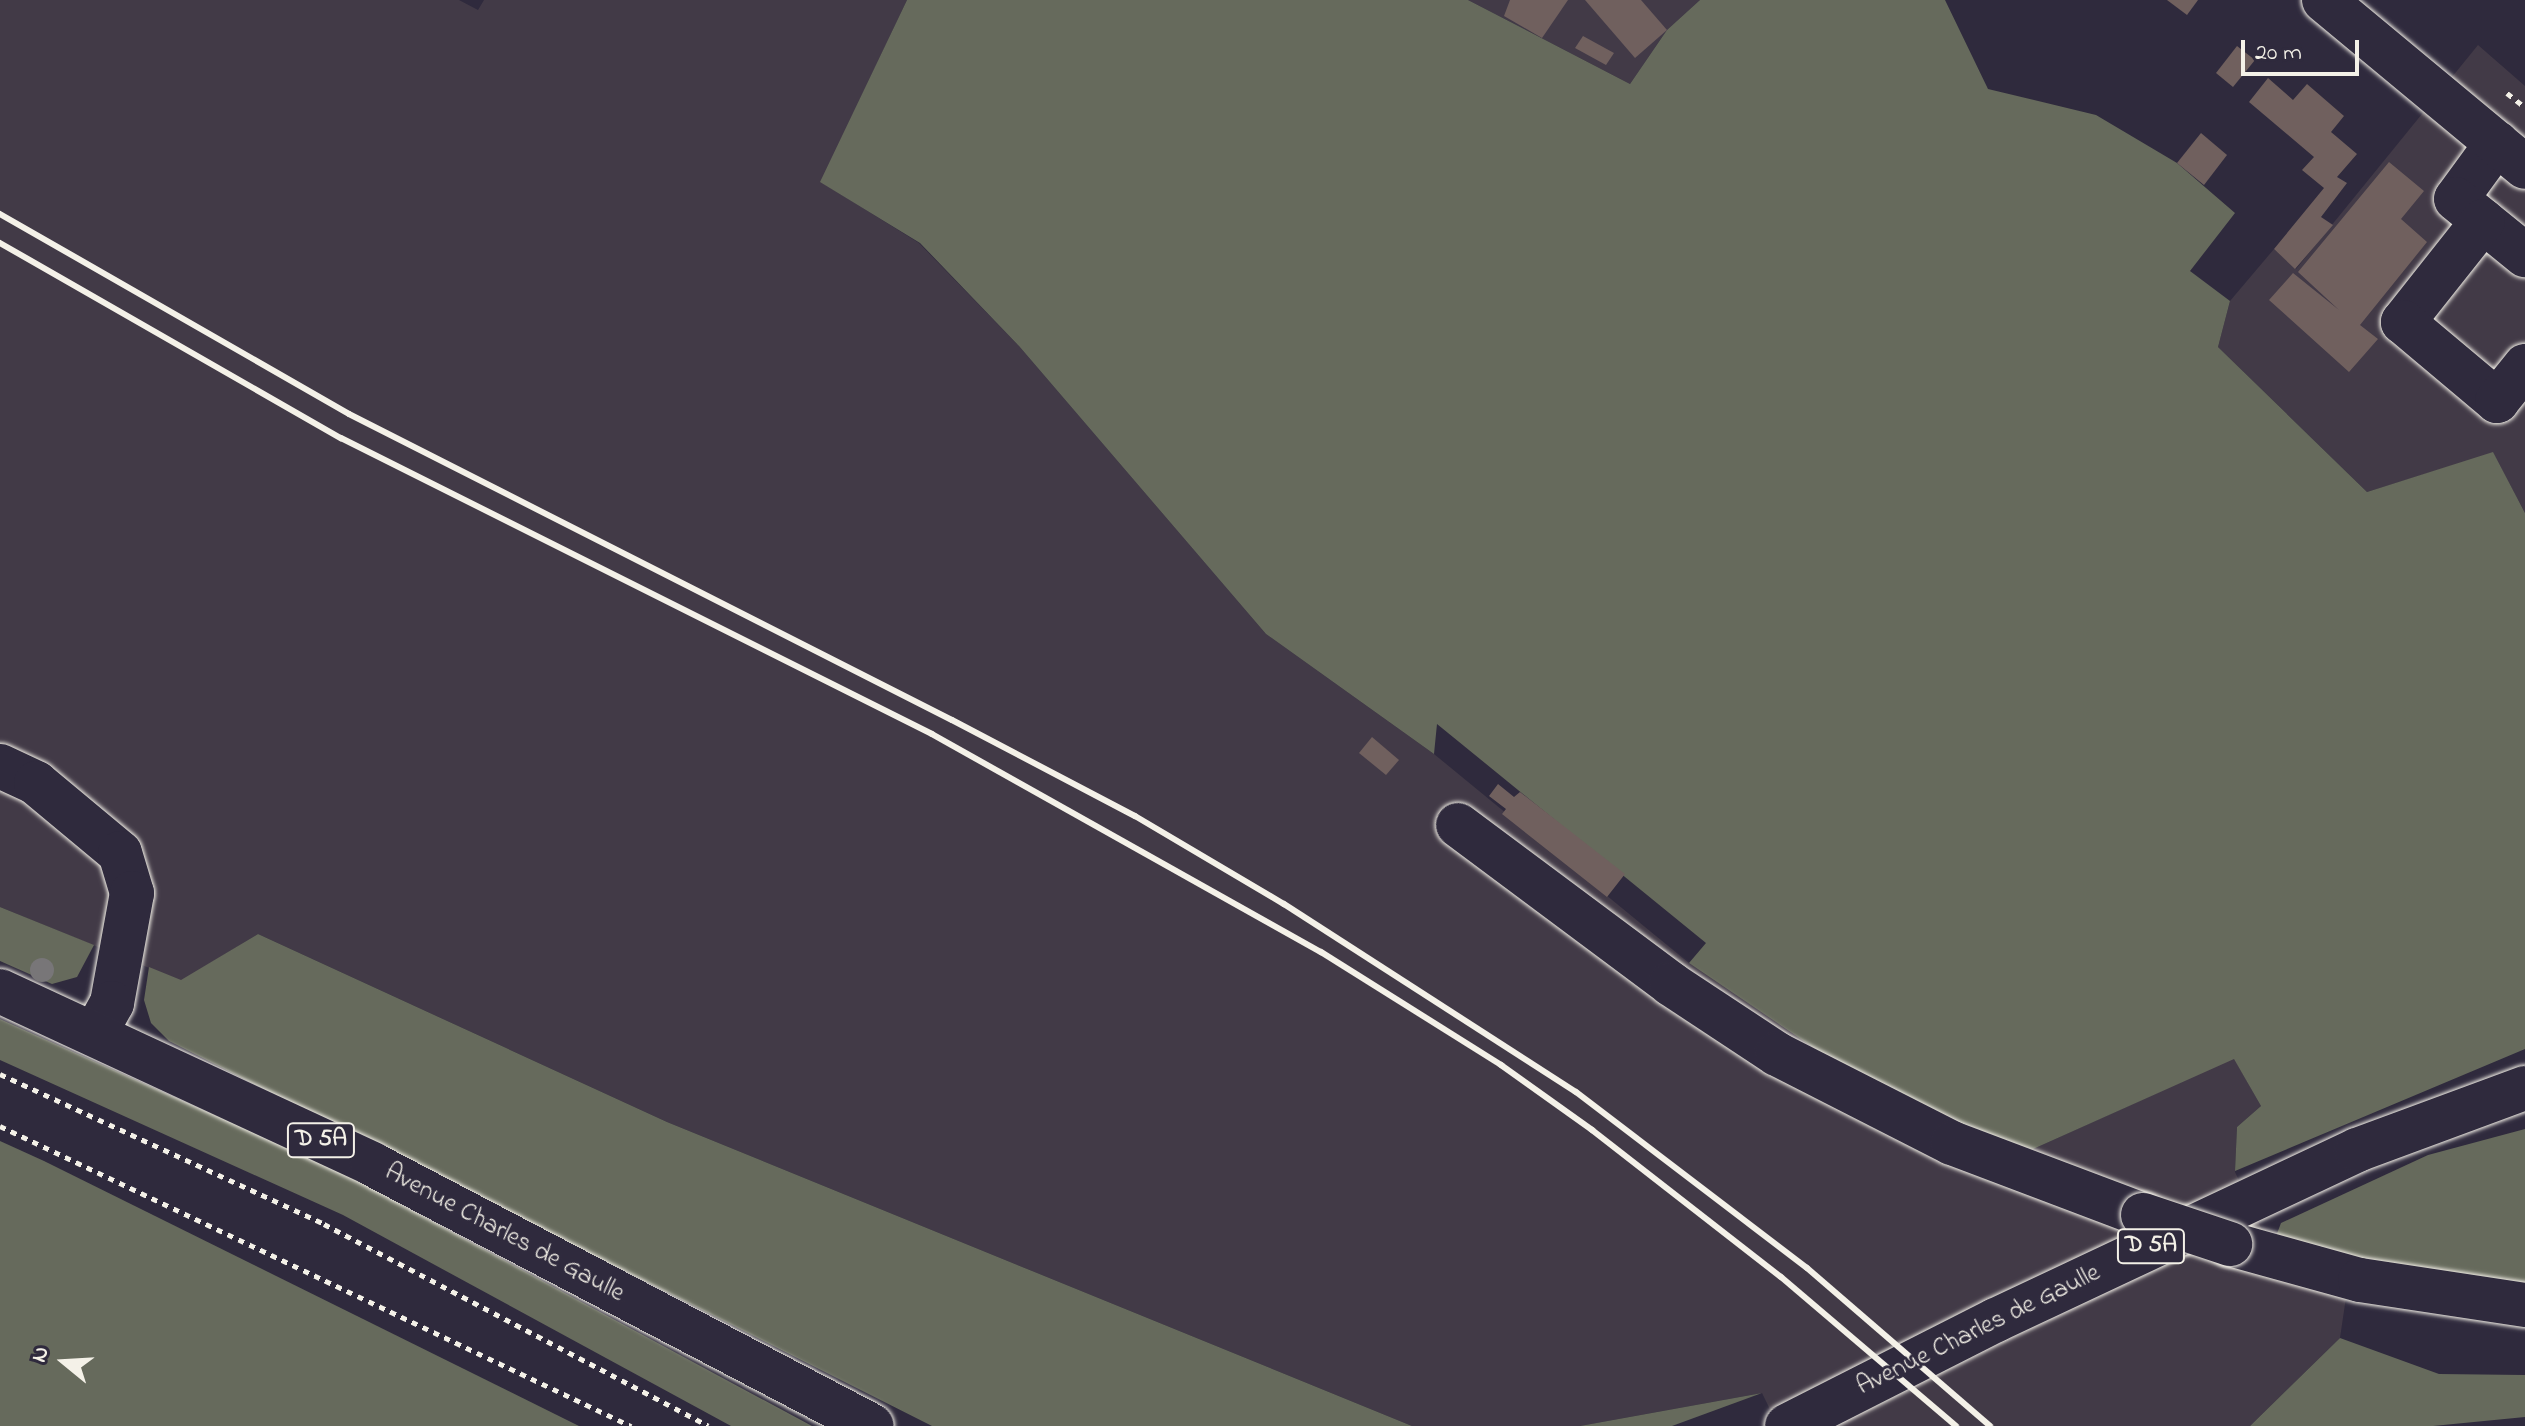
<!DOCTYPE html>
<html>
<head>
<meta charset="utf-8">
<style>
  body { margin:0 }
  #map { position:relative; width:2525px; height:1426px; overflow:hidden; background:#2f2a3d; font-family:"Indie Flower",sans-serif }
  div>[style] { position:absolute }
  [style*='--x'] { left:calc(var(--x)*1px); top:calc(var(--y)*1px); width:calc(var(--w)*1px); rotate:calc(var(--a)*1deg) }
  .built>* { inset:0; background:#423a47 }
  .green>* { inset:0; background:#666a5c }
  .building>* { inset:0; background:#70605e }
  .path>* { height:5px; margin-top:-2.5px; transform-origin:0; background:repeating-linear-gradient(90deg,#f4f1e8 0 6px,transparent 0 12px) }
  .roads { filter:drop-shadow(0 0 2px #f4f1e8) drop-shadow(0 0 2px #f4f1e8) }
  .minor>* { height:44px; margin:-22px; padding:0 22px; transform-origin:22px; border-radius:22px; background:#2f2a3d }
  .major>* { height:44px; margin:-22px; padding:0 22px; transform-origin:22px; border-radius:22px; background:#2f2a3d }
  .rail>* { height:6px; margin:-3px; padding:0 3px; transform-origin:3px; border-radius:3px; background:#f4f1e8 }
  .bridges { filter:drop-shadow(0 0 2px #f4f1e8) drop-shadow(0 0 2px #f4f1e8) }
  .minor-bridge>* { height:44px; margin:-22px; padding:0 22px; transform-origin:22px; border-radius:22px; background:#2f2a3d }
  .trees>* { width:24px; height:24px; margin:-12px; border-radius:50%; background:#787678 }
  span { translate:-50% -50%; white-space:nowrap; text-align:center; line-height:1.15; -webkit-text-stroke:6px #2f2a3d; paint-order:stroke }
  .shield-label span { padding:2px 6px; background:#2f2a3d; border:2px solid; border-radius:6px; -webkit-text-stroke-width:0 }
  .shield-label { font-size:24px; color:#f4f1e8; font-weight:700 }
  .street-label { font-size:26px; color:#f4f1e8 }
  .north { position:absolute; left:24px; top:1322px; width:80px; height:80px; -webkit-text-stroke:6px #2f2a3d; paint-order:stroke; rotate:288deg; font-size:22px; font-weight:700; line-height:32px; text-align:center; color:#f4f1e8 }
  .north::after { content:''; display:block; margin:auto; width:28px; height:36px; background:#f4f1e8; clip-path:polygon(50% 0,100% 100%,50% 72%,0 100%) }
  .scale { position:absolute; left:2241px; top:40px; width:118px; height:36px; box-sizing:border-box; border:4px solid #f4f1e8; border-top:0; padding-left:10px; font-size:24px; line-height:28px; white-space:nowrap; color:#f4f1e8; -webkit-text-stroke:6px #2f2a3d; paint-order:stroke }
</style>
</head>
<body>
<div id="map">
  <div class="built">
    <i style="clip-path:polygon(0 0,459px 0,478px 10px,484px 0,907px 0,821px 182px,919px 243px,1019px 346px,1266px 634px,1434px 754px,1689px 963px,2011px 1159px,2234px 1058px,2261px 1106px,2237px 1127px,2235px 1172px,2275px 1258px,2349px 1277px,2340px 1338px,2250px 1426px,1778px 1426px,1762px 1393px,1580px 1426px,1412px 1426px,667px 1122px,258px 934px,181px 981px,0 907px)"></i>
    <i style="clip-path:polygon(1468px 0,1700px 0,1667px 30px,1630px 84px)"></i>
    <i style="clip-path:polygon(2478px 45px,2525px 86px,2525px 513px,2493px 453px,2367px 492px,2218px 347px,2230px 301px,2274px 249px,2296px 269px)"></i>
  </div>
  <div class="green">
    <i style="clip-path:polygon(907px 0,1468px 0,1630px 84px,1667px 30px,1700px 0,1945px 0,1988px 89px,2096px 115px,2177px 163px,2235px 213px,2190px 271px,2230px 301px,2218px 347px,2367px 492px,2493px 452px,2525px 513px,2525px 1049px,2235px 1171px,2237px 1127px,2261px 1106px,2234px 1059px,2011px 1159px,1907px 1111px,1689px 963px,1706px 943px,1437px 724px,1434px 754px,1266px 634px,1019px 346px,920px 243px,820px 182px)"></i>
    <i style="clip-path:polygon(0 907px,94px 945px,77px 977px,52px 984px,0 961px)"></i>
    <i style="clip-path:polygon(258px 934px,667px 1122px,1412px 1426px,932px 1426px,169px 1041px,151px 1023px,144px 1000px,149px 967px,181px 980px)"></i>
    <i style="clip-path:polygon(0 1019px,335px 1169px,812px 1426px,731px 1426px,343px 1215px,0 1060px)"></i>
    <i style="clip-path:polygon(2525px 1129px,2525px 1292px,2272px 1247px,2281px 1223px,2428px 1155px)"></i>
    <i style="clip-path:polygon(0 1141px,44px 1161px,579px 1426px,0 1426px)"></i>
    <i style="clip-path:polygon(2340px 1338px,2439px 1374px,2525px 1375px,2525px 1417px,2433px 1426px,2250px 1426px)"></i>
    <i style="clip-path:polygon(1762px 1393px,1672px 1426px,1580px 1426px)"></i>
  </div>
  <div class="building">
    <i style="clip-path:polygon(1510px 0,1568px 0,1542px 38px,1504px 16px)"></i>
    <i style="clip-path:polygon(1585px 0,1641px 0,1667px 30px,1635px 58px)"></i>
    <i style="clip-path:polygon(2167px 0,2198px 0,2187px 15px)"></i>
    <i style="clip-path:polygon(1583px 36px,1614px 53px,1606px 65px,1575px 48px)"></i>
    <i style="clip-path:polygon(2237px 46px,2255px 60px,2233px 87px,2216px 73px)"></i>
    <i style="clip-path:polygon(2268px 78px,2293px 100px,2307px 84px,2344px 116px,2331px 132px,2357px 154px,2337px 177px,2347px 183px,2321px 217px,2333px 225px,2295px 269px,2274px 249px,2324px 188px,2302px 170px,2314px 157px,2249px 102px)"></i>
    <i style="clip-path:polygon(2201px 133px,2227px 155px,2204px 185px,2177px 163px)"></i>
    <i style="clip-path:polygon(2389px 162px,2424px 191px,2401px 219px,2427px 242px,2360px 325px,2378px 339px,2349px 372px,2269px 300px,2293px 273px,2339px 310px,2298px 272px)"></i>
    <i style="clip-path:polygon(1372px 737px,1399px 760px,1386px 775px,1359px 753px)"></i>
    <i style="clip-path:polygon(1498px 784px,1514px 797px,1520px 792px,1625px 874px,1607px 897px,1502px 814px,1506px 809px,1489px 796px)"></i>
  </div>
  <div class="path">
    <i style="--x:2507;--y:93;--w:23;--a:38"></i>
    <i style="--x:0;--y:1074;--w:357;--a:24.8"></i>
    <i style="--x:324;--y:1224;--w:434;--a:27.7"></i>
    <i style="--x:0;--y:1126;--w:699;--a:25.43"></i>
  </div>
  <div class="roads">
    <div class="minor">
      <i style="--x:2497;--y:143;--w:69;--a:126.2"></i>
      <i style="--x:2456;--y:199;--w:89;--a:39.1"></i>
      <i style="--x:2483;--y:221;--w:129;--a:128.4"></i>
      <i style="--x:2403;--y:322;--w:123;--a:40"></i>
      <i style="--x:2497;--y:401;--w:45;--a:-51.3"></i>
      <i style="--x:0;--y:766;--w:40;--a:25"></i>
      <i style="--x:36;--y:783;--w:109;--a:39.8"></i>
      <i style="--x:120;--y:853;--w:42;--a:73.3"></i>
      <i style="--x:132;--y:893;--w:112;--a:100.3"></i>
      <i style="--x:112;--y:1003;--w:35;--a:119"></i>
      <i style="--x:1458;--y:825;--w:266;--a:36.7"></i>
      <i style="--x:1671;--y:984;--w:127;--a:33.4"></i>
      <i style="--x:1777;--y:1054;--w:196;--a:27"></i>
      <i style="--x:1952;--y:1143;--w:204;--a:20.7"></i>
      <i style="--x:2230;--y:1244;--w:135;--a:15.5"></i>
      <i style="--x:2360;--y:1280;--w:167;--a:8.6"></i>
    </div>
    <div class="major">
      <i style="--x:2324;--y:0;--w:261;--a:39.7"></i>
      <i style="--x:0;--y:991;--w:410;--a:24.9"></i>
      <i style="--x:372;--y:1164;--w:564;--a:27.65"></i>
      <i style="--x:1787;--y:1426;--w:234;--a:-26.9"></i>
      <i style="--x:1996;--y:1320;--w:399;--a:-25.2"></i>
      <i style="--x:2357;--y:1150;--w:179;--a:-20.3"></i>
    </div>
  </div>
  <div class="rail">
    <i style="--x:0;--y:214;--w:402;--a:29.8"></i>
    <i style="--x:349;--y:414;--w:676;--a:26.91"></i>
    <i style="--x:952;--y:720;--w:207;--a:27.7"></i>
    <i style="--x:1135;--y:816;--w:173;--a:30.6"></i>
    <i style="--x:1284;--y:904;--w:347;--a:32.8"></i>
    <i style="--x:1576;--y:1092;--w:290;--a:37.3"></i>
    <i style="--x:1807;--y:1268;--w:242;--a:40.8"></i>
    <i style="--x:0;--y:243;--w:393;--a:29.8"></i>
    <i style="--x:341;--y:438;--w:661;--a:26.6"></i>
    <i style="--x:932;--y:734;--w:446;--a:29.3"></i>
    <i style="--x:1321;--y:952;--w:213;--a:32.1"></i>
    <i style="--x:1501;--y:1065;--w:112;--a:35.5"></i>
    <i style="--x:1592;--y:1130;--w:239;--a:37.9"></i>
    <i style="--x:1781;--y:1277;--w:230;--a:40.4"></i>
  </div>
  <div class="bridges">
    <div class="minor-bridge">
      <i style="--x:2143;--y:1215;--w:92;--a:18.4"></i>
    </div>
  </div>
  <div class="trees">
    <i style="left:42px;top:970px"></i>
  </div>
  <div class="shield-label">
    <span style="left:321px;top:1140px">D 5A</span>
    <span style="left:2151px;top:1246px">D 5A</span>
  </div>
  <div class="street-label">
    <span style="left:504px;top:1234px;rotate:28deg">Avenue Charles de Gaulle</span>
    <span style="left:1979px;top:1331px;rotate:-26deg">Avenue Charles de Gaulle</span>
  </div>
  <div class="north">N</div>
  <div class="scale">20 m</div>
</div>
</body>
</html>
